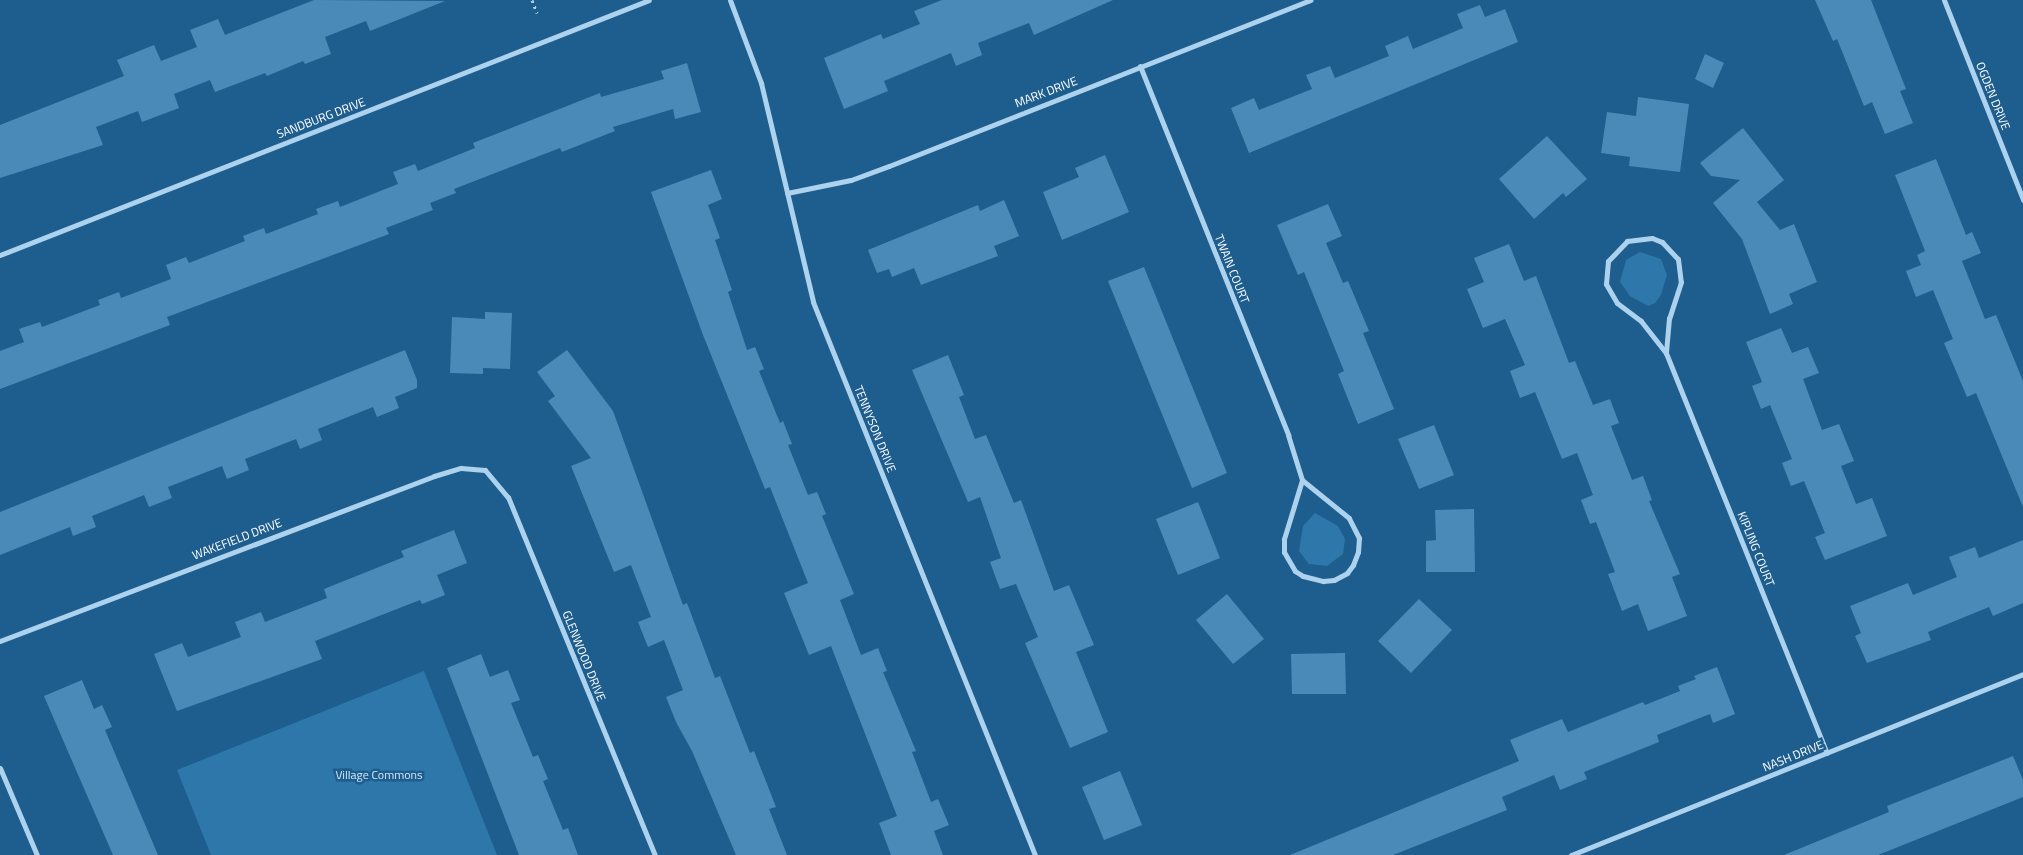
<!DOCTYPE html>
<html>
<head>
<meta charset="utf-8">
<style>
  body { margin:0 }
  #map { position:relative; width:2023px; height:855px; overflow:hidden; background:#1e5e8f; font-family:"Titillium Web",sans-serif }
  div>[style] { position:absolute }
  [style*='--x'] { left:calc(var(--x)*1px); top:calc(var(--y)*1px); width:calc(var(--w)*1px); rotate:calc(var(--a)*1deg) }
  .green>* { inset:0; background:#2e77aa }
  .building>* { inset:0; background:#4a8ab8 }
  .path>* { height:3px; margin-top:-1.5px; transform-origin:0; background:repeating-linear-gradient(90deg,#add2ed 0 2.5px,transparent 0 6.5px) }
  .street>* { height:5px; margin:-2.5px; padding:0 2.5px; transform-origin:2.5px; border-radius:2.5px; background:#add2ed }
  span { translate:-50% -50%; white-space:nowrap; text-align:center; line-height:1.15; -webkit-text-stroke:5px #1e5e8f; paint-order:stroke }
  .street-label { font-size:12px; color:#fff }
  .park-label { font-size:12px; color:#d2e9f9 }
</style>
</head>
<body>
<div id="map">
  <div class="green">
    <i style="clip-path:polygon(1640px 252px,1661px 259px,1667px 275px,1661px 295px,1655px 303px,1648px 306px,1630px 296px,1620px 282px,1626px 260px)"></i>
    <i style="clip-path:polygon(1315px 513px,1338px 526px,1345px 539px,1343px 554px,1327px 566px,1309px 564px,1299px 551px,1303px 526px)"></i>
    <i style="clip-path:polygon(424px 671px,497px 855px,211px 855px,177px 770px)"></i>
  </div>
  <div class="building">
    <i style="clip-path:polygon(314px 0,445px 1px,370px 31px,366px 21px,325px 37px,331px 54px,305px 64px,303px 61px,267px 76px,265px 73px,215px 92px,210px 80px,174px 94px,179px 108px,142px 122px,138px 111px,96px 127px,103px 145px,0 178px,0 125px,124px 76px,117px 60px,154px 45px,161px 61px,197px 47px,190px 30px,218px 19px,225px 35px)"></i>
    <i style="clip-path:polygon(942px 0,1113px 0,1034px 35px,1029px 23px,978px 43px,982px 55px,956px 66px,951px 53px,884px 81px,888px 91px,844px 109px,824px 58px,881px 34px,883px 39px,920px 24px,914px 11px)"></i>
    <i style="clip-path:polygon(1815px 0,1871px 0,1906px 89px,1900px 91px,1913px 123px,1885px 134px,1872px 102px,1864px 106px,1837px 39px,1833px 41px)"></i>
    <i style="clip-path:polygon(1480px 5px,1485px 17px,1505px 9px,1518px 42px,1249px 153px,1231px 108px,1254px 98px,1259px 110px,1312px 89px,1306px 75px,1330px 66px,1335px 78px,1389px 56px,1385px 46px,1408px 36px,1413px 49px,1463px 28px,1457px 14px)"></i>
    <i style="clip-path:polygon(1705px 54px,1724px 63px,1713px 88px,1695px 79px)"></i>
    <i style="clip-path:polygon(687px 63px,701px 112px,675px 119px,673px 109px,613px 127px,615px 131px,562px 152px,560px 148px,454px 189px,456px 193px,430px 203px,433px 210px,386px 228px,389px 234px,167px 317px,170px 325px,0 389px,0 351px,24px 342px,19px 329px,40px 322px,42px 327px,100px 305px,98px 300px,119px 292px,121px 298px,171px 279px,166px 265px,186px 257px,189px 263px,245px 241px,243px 236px,264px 228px,266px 234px,318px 214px,316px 209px,338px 201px,340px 207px,398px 184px,393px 172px,415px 164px,418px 171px,475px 148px,473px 143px,600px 93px,601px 97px,664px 79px,661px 71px)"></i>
    <i style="clip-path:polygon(1638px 97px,1689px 104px,1680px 172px,1629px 166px,1630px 157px,1601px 153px,1607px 112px,1636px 116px)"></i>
    <i style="clip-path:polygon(1743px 128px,1784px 180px,1757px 202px,1780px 230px,1794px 224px,1817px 282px,1789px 294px,1793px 304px,1770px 314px,1742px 239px,1713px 203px,1740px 180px,1711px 176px,1700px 163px)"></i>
    <i style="clip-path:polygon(1547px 136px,1587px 179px,1566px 197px,1563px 193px,1534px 219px,1499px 179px)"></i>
    <i style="clip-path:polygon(1105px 155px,1129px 212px,1062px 240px,1043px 192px,1079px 177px,1075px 168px)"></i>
    <i style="clip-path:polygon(1936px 159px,1966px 235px,1972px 232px,1981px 253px,1962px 261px,1985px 319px,1996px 315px,2023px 381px,2023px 507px,1976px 393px,1967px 397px,1944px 343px,1953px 339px,1933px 290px,1916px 297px,1906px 271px,1921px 265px,1917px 255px,1925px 251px,1895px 175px)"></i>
    <i style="clip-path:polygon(711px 170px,722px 199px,708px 205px,720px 238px,715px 240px,732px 290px,728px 292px,747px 350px,755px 347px,764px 369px,759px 371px,780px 423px,783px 421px,792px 444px,788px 445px,808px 495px,817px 492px,826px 514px,822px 516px,854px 594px,840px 600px,861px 655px,878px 648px,887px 671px,883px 672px,916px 751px,912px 752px,931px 802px,938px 799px,949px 825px,934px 831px,943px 855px,891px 855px,879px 823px,897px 816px,831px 646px,809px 655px,784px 593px,808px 583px,770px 487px,765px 489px,703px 335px,651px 192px)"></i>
    <i style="clip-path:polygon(1004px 200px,1019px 236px,994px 246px,998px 256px,921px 285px,914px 268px,892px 277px,889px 269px,877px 273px,868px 250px,978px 205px,980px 211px)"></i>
    <i style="clip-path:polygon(1328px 204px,1342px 236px,1326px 243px,1343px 283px,1348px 281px,1369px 331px,1363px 333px,1394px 409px,1358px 424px,1338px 374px,1344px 371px,1304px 272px,1298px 275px,1277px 225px)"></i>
    <i style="clip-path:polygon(1509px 244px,1524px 281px,1536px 276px,1569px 363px,1575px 361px,1593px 405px,1610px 399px,1619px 423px,1611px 426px,1632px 480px,1643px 476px,1652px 500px,1649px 501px,1680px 574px,1672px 577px,1687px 616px,1648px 631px,1638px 604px,1622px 611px,1608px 574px,1615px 572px,1596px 522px,1590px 524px,1581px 500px,1593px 495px,1577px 453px,1562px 459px,1535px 392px,1520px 398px,1510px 371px,1525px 365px,1505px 319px,1483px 328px,1467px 289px,1484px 282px,1474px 258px)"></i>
    <i style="clip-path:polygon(1144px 267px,1227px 473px,1192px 488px,1108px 281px)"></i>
    <i style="clip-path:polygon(485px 312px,512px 313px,510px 369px,483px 368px,483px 374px,450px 373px,452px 317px,485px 319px)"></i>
    <i style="clip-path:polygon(1781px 328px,1792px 353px,1808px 347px,1819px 373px,1803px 379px,1822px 430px,1839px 424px,1854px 461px,1841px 466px,1856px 504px,1872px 498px,1887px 536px,1825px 560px,1815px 537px,1825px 533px,1804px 481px,1791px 486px,1782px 463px,1792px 459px,1770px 405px,1761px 409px,1752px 386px,1762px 382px,1746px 342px)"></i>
    <i style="clip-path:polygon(405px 350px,417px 380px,417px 388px,395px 397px,399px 408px,377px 417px,373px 407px,318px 429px,322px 440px,300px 449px,296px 439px,245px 459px,249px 470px,227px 479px,222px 466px,168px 487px,172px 498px,149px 507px,144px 495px,92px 516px,96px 527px,73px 536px,70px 527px,0 555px,0 512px)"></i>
    <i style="clip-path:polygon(567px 350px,613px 411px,683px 605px,687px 603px,715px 678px,720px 676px,750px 753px,754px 751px,776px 807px,769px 809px,787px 855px,736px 855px,692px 751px,676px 722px,666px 697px,683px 690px,664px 640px,648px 647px,638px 622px,651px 617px,631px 565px,614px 572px,571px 466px,591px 458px,548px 401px,555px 396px,537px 372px)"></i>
    <i style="clip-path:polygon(948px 355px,964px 395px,959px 397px,975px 439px,986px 435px,1014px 503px,1021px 500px,1054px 591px,1069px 585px,1094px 645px,1076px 652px,1108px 732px,1070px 748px,1025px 643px,1038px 637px,1016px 584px,1000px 589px,990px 562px,1001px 558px,980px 497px,968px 502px,912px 370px)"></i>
    <i style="clip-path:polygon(1434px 425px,1454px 475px,1419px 489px,1398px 439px)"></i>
    <i style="clip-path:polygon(1198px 502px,1220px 558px,1178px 575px,1156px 519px)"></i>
    <i style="clip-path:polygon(1474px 509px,1475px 572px,1426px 572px,1426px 541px,1436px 540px,1435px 510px)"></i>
    <i style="clip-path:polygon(454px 530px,467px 563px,437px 575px,445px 595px,422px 604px,420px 600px,315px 641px,322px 659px,177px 711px,154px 654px,182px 643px,188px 657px,241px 637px,235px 622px,261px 612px,265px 622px,327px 598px,324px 589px,404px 557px,401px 551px)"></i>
    <i style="clip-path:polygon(2023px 540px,2023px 603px,1993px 616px,1989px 607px,1928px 632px,1931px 640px,1867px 663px,1855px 636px,1861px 633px,1850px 606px,1908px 583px,1913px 595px,1957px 577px,1949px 557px,1975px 547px,1979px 558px)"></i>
    <i style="clip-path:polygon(1227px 594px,1264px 639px,1233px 664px,1196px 620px)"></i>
    <i style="clip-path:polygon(1419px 599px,1452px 630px,1411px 673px,1378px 641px)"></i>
    <i style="clip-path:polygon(1345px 653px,1346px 694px,1292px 694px,1291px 654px)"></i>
    <i style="clip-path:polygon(481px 654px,490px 677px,508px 670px,520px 700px,511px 703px,533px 757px,538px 755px,548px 779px,543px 781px,563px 830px,568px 828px,578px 855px,519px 855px,447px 668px)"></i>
    <i style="clip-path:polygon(1717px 667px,1735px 714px,1713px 723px,1710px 714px,1657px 735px,1659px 742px,1584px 772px,1587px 779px,1560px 790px,1554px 775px,1502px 797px,1507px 810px,1393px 855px,1290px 855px,1519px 761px,1510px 740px,1562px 719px,1568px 732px,1643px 702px,1645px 705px,1680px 691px,1678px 686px,1696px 679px,1694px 676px)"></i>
    <i style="clip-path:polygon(82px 680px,94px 709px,102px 705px,112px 727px,105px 730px,158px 855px,113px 855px,66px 747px,44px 696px)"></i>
    <i style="clip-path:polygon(2013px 756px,2023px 780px,2023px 797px,1878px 855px,1784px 855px,1889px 812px,1887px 806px)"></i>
    <i style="clip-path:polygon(1120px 771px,1142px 825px,1104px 840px,1082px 787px)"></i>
  </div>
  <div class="path">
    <i style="--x:532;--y:0;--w:14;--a:69"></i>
  </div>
  <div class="street">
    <i style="--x:730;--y:0;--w:89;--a:69.5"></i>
    <i style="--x:761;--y:83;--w:225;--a:76.6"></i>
    <i style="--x:813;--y:302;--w:596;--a:68.13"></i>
    <i style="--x:1944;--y:0;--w:215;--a:68.4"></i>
    <i style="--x:1140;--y:66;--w:398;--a:68.1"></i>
    <i style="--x:1288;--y:435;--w:47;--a:72.7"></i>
    <i style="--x:1302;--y:480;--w:62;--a:107"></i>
    <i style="--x:1284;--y:539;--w:13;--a:90"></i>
    <i style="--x:1284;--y:552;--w:22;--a:60"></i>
    <i style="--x:1295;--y:571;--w:9;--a:32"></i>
    <i style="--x:1303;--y:576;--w:21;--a:14"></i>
    <i style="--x:1323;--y:581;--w:11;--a:-5"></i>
    <i style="--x:1334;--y:580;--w:15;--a:-28"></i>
    <i style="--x:1347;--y:573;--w:10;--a:-53"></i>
    <i style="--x:1353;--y:565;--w:14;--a:-69"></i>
    <i style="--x:1358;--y:552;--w:14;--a:-86"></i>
    <i style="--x:1359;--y:538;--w:22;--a:-117"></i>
    <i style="--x:1349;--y:518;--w:60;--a:-141"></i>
    <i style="--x:787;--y:193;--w:65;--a:-11.5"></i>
    <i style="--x:851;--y:180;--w:40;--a:-20.2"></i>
    <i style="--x:889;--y:166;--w:453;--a:-21.5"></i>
    <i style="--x:0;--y:255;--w:697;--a:-21.45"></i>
    <i style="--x:1666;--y:353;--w:41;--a:-128"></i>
    <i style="--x:1641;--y:321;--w:30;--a:-143"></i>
    <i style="--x:1617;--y:303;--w:22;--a:-120"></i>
    <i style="--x:1606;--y:284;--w:23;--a:-85"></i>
    <i style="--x:1608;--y:261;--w:28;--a:-46"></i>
    <i style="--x:1627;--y:241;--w:25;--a:-7"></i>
    <i style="--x:1652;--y:238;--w:11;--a:22"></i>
    <i style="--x:1662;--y:242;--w:23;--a:47"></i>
    <i style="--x:1678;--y:259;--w:23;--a:83"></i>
    <i style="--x:1681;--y:282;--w:38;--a:108"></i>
    <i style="--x:1669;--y:318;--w:35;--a:95"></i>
    <i style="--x:1666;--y:353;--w:431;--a:68.1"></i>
    <i style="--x:0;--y:641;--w:464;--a:-20.8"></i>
    <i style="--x:434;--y:476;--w:28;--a:-17"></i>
    <i style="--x:461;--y:468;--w:24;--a:5"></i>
    <i style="--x:485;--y:470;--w:35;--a:50"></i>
    <i style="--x:508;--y:497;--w:387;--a:67.7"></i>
    <i style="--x:0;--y:768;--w:95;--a:67"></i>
    <i style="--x:1571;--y:855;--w:487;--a:-21.8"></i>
  </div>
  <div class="street-label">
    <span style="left:1046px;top:92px;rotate:-21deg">MARK DRIVE</span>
    <span style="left:1993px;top:96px;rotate:68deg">OGDEN DRIVE</span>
    <span style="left:321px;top:118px;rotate:-21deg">SANDBURG DRIVE</span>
    <span style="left:1232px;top:269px;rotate:68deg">TWAIN COURT</span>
    <span style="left:875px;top:429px;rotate:68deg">TENNYSON DRIVE</span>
    <span style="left:237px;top:539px;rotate:-21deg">WAKEFIELD DRIVE</span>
    <span style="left:1756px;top:549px;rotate:68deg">KIPLING COURT</span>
    <span style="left:584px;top:656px;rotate:68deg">GLENWOOD DRIVE</span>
    <span style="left:1793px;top:756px;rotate:-22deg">NASH DRIVE</span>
  </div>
  <div class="park-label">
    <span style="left:379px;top:775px">Village Commons</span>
  </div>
</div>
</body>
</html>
